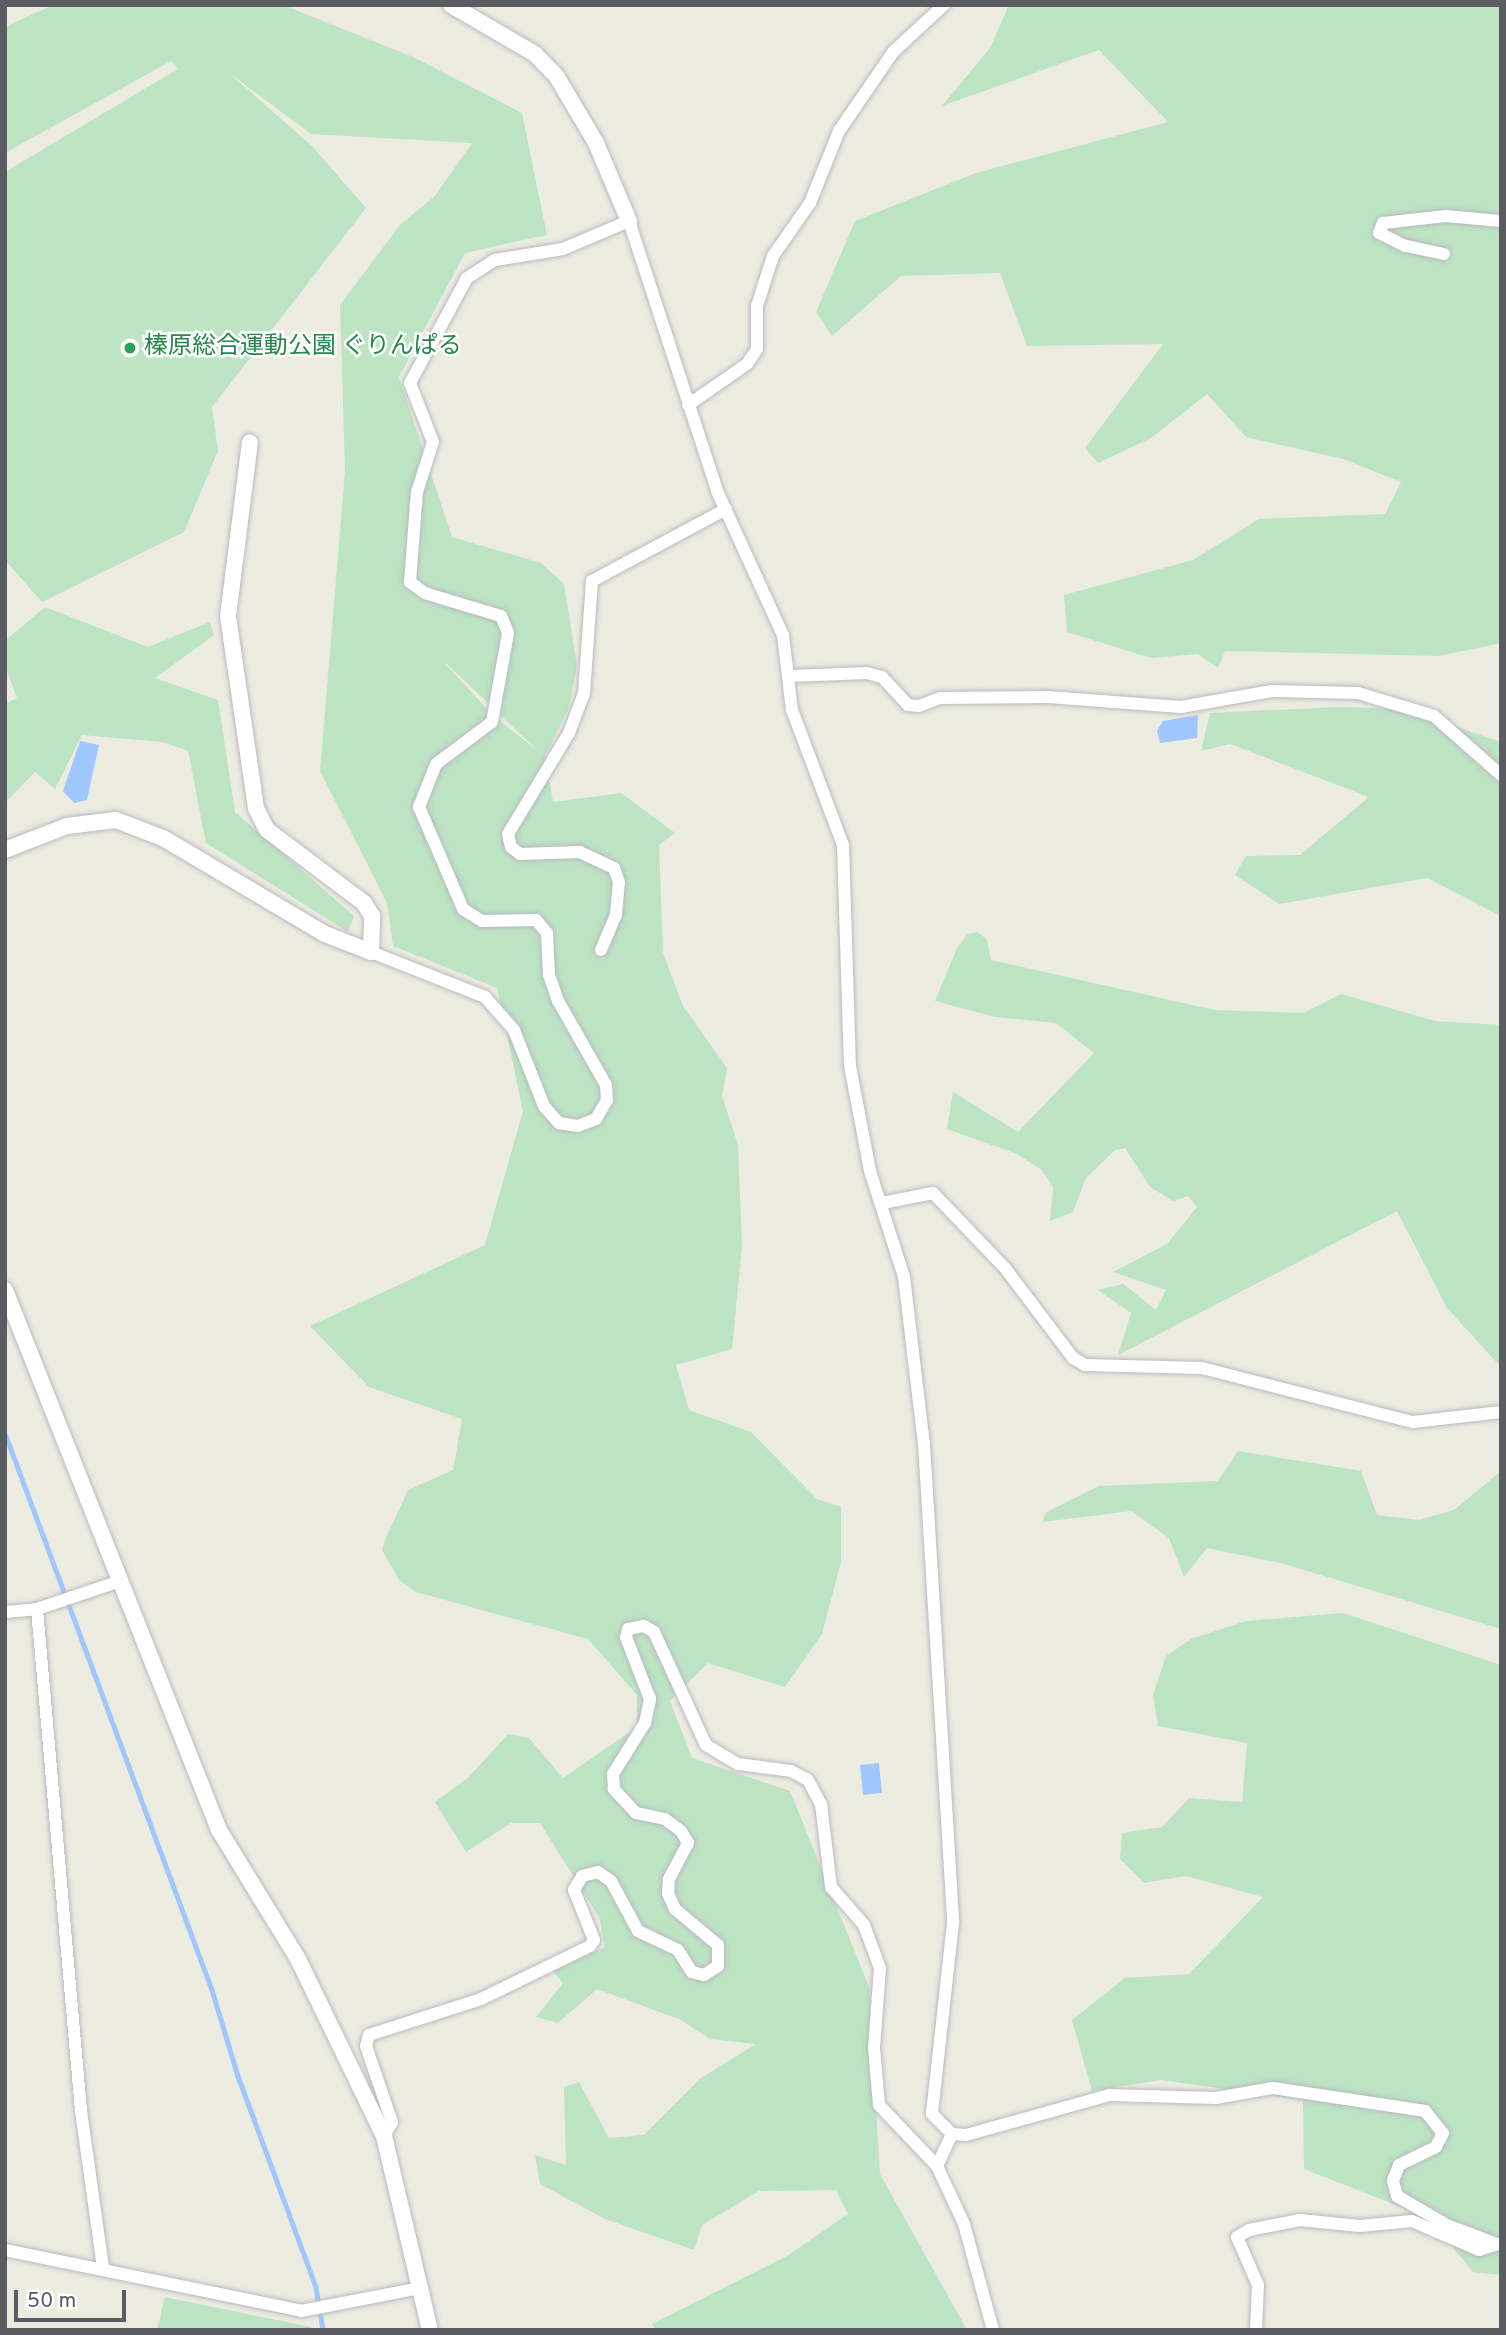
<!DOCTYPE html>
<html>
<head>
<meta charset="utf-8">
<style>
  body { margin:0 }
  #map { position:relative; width:1506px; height:2335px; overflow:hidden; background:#edece1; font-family:Overpass,"Noto Sans JP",sans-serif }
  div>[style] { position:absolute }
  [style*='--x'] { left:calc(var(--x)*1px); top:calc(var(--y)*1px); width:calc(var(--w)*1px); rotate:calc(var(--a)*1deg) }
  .green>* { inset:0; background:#bde4c3 }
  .water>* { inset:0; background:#a0c7fe }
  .stream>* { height:4.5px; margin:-2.25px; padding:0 2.25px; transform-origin:2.25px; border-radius:2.25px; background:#a0c7fe }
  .roads { filter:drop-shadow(0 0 2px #b9bac0) drop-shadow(0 0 2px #b9bac0) }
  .minor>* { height:12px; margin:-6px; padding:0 6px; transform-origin:6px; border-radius:6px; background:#fff }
  .tertiary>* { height:16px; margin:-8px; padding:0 8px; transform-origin:8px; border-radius:8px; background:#fff }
  .dots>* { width:19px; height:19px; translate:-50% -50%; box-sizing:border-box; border:4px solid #fff; border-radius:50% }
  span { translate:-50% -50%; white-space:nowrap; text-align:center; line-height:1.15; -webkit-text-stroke:5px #fff; paint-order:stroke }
  .leisure-label { font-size:24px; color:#27864d }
  .left { translate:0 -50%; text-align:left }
  .frame { position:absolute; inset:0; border:7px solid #5a5c62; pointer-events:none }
  .scale { position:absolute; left:14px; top:2290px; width:112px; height:32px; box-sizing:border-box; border:4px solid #5a5c62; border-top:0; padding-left:9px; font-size:21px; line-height:24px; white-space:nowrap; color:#5a5c62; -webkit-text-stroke:5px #fff; paint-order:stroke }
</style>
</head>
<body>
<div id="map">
  <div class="green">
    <i style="clip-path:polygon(evenodd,53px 5px,283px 5px,413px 57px,522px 113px,547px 235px,465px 253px,399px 377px,452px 537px,541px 563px,564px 584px,577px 666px,569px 708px,545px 756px,553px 802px,621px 793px,675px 833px,659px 845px,663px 953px,683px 1006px,727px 1068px,722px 1096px,738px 1145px,742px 1247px,732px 1349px,676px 1365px,689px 1410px,751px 1432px,817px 1499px,841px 1507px,841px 1562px,822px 1634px,785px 1687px,708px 1663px,670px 1701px,692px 1758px,790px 1791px,869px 1987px,880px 2174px,967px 2330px,656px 2330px,652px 2324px,787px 2256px,848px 2214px,836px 2190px,759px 2191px,702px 2225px,694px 2250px,605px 2219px,540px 2184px,535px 2155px,566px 2165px,564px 2087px,579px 2082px,609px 2138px,644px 2135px,701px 2078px,756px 2044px,710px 2039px,681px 2020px,597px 1989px,558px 2023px,536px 2017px,563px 1983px,553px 1971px,605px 1947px,599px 1917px,540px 1823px,511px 1823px,466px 1852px,435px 1802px,468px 1778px,508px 1734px,529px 1738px,563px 1778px,637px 1727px,637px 1695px,588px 1639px,416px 1592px,399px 1580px,382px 1550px,386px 1538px,408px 1490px,453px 1470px,462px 1419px,369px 1387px,310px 1326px,485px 1245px,523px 1111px,497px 988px,393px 946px,387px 903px,320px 771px,345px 471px,340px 305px,400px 225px,435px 196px,472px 143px,311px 134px,229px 73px,313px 147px,366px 208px,212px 407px,218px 451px,184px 532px,42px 602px,5px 560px,5px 172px,178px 69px,171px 61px,5px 153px,5px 27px,53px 5px,445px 663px,446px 663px,537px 750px,492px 715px,445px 663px)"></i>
    <i style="clip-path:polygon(1009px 5px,1501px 5px,1501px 643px,1439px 656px,1225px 651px,1218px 668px,1198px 654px,1151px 658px,1067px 632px,1064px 595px,1193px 560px,1259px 519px,1385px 514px,1401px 482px,1343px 459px,1246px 437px,1207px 394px,1151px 438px,1098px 463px,1085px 448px,1163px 344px,1027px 346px,1000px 273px,901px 276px,832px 336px,816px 312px,855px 221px,976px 173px,1168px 122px,1099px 50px,942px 106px,990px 48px)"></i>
    <i style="clip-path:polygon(45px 607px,148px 647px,210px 622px,214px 635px,155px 678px,218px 700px,235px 812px,354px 916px,348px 932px,206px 843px,188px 751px,163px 742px,82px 735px,55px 789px,35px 772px,5px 803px,5px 704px,17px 698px,5px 666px,5px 641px)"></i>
    <i style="clip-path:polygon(1339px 707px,1405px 709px,1501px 742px,1501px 916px,1427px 878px,1279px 904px,1235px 875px,1246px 856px,1300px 855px,1369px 797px,1230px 744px,1201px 751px,1210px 713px)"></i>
    <i style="clip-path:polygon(978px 932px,987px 940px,991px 960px,1214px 1010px,1304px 1013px,1341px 994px,1435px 1021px,1501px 1025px,1501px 1367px,1447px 1308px,1397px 1211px,1118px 1355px,1131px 1313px,1098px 1290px,1123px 1284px,1156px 1310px,1166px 1290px,1113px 1272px,1167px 1244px,1197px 1207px,1188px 1196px,1173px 1201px,1150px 1187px,1125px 1148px,1115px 1150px,1086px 1178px,1073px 1212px,1050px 1221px,1053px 1187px,1042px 1170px,1017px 1154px,947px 1129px,953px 1092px,1018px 1132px,1094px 1053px,1056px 1023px,995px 1017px,935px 1001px,957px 948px,968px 934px)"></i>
    <i style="clip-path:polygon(1238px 1451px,1361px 1471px,1377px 1515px,1419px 1520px,1454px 1510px,1501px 1471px,1501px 1629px,1284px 1564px,1207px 1548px,1184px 1577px,1169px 1538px,1131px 1511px,1043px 1522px,1045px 1513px,1099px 1486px,1218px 1481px)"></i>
    <i style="clip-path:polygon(1343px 1613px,1501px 1665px,1501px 2275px,1473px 2272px,1429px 2218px,1304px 2169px,1303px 2100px,1161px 2080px,1092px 2091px,1072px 2020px,1125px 1978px,1189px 1974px,1263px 1897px,1186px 1876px,1144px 1883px,1120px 1859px,1122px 1833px,1162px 1827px,1189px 1798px,1242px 1802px,1247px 1743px,1158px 1726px,1153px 1695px,1166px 1656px,1191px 1639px,1246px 1621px)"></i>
    <i style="clip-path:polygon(165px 2297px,311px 2327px,311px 2330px,157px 2330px)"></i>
  </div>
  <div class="water">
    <i style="clip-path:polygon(1198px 715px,1197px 738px,1160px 743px,1157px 731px,1163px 721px)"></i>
    <i style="clip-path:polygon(80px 741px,99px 745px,87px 800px,74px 803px,63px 791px)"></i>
    <i style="clip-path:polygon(879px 1763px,882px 1793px,863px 1795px,860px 1765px)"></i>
  </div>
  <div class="stream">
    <i style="--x:5;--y:1433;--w:594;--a:69.61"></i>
    <i style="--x:212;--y:1990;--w:90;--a:73.2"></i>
    <i style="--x:238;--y:2076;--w:225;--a:69.7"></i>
    <i style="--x:316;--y:2287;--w:44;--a:80.8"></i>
  </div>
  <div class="roads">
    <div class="minor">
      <i style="--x:1444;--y:254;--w:40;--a:-168"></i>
      <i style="--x:1405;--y:246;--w:29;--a:-153"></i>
      <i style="--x:1379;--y:233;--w:11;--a:-68"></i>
      <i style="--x:1383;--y:223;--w:63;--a:-6.3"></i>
      <i style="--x:1446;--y:216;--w:55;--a:5.2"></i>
      <i style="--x:688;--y:405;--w:72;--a:-34.8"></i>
      <i style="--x:747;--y:364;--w:18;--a:-56"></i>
      <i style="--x:757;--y:349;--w:43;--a:-90"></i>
      <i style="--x:757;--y:306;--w:52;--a:-72.3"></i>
      <i style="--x:773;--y:256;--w:65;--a:-55.1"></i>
      <i style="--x:810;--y:203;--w:78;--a:-68.1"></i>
      <i style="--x:839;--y:131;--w:96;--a:-55.6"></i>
      <i style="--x:893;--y:52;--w:69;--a:-42.7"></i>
      <i style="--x:790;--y:676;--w:77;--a:-2.2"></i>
      <i style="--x:867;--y:673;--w:16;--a:15"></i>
      <i style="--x:882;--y:677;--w:38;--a:47"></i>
      <i style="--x:908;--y:705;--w:11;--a:5"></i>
      <i style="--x:919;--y:706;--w:22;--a:-21"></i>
      <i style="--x:940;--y:698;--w:108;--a:-0.5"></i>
      <i style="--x:1048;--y:697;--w:133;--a:4.3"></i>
      <i style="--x:1181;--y:707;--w:92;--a:-10"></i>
      <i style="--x:1272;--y:691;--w:86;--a:1.3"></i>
      <i style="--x:1358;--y:693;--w:79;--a:16.8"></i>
      <i style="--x:1434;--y:716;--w:89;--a:41.4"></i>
      <i style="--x:601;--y:950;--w:38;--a:-67"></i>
      <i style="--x:616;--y:915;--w:33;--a:-85"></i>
      <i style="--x:619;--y:882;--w:15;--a:-110"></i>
      <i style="--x:614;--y:868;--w:38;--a:-155"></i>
      <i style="--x:580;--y:852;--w:60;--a:178.1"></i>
      <i style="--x:520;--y:854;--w:11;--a:-142"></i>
      <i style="--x:511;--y:847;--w:13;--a:-103"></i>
      <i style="--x:508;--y:834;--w:118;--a:-58.9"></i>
      <i style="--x:569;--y:733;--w:43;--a:-69.4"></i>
      <i style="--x:584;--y:693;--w:112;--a:-85.9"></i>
      <i style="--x:592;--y:581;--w:152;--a:-28.2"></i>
      <i style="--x:371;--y:952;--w:123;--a:21.5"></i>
      <i style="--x:485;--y:997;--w:44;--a:48.7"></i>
      <i style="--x:514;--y:1030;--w:82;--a:68.5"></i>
      <i style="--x:544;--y:1106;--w:23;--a:49"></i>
      <i style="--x:559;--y:1123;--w:19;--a:9"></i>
      <i style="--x:578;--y:1126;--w:19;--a:-21"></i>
      <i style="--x:596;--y:1119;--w:22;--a:-60"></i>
      <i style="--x:607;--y:1100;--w:15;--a:-94"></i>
      <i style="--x:606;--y:1085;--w:97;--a:-119.7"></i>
      <i style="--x:558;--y:1001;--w:28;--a:-109"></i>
      <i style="--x:549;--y:975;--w:42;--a:-92.7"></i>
      <i style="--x:547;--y:933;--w:17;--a:-130"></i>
      <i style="--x:536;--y:920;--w:54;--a:178.9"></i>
      <i style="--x:482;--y:921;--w:22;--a:-148"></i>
      <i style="--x:463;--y:909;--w:111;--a:-113.3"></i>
      <i style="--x:419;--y:807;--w:46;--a:-68.4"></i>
      <i style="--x:436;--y:764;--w:70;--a:-36.9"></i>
      <i style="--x:492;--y:722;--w:90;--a:-79.8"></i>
      <i style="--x:508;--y:633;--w:18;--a:-112"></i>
      <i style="--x:501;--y:616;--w:79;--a:-163.2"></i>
      <i style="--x:425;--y:593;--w:19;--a:-144"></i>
      <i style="--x:410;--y:582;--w:90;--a:-85.6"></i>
      <i style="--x:417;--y:492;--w:52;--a:-72.3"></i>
      <i style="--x:433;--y:442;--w:63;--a:-111.3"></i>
      <i style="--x:410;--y:383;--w:119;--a:-61.5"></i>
      <i style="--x:467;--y:278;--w:33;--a:-33"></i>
      <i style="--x:495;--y:260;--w:69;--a:-9.2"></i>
      <i style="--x:563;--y:249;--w:72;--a:-23"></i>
      <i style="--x:629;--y:221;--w:284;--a:71.9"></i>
      <i style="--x:717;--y:491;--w:158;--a:65.4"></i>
      <i style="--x:783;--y:635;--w:76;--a:83.2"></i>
      <i style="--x:792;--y:710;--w:144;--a:69.3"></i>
      <i style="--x:843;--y:845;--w:221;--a:88.2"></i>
      <i style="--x:850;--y:1066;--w:107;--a:79.2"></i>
      <i style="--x:870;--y:1171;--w:111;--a:72.2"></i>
      <i style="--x:904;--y:1277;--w:168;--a:83.2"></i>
      <i style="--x:924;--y:1444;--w:480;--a:86.5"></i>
      <i style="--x:953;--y:1923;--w:192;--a:96.3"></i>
      <i style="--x:932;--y:2114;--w:28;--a:45"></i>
      <i style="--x:952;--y:2134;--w:14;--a:4"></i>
      <i style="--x:966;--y:2135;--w:148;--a:-15.6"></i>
      <i style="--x:1109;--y:2095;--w:107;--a:1.6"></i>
      <i style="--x:1216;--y:2098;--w:58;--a:-10"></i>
      <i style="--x:1273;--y:2088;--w:154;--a:8.6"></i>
      <i style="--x:1425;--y:2111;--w:28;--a:51"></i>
      <i style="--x:1443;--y:2133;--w:16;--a:117"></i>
      <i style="--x:1436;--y:2147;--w:41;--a:154.1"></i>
      <i style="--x:1399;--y:2165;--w:17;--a:111"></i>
      <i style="--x:1393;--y:2181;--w:16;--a:75"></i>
      <i style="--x:1397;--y:2196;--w:58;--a:30.1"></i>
      <i style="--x:1447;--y:2225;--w:53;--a:20.8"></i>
      <i style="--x:882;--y:1203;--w:52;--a:-11.1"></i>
      <i style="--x:933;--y:1193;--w:104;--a:46.2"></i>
      <i style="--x:1005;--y:1268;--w:113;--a:52.9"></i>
      <i style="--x:1073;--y:1358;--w:14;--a:30"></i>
      <i style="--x:1085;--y:1365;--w:117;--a:1.5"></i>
      <i style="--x:1202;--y:1368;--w:218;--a:14.4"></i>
      <i style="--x:1413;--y:1422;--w:89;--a:-6.5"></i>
      <i style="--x:37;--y:1609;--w:504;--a:84.99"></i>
      <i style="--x:81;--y:2111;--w:159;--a:82"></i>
      <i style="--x:5;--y:1612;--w:32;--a:-5"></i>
      <i style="--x:37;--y:1609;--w:84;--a:-18.6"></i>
      <i style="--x:384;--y:2136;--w:16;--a:-60"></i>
      <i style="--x:392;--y:2122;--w:80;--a:-108.9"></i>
      <i style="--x:366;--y:2046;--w:11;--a:-75"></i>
      <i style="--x:369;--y:2035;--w:118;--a:-17.8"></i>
      <i style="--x:481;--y:1999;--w:121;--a:-25.9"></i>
      <i style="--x:590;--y:1946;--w:7;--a:-56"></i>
      <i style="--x:594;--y:1940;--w:54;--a:-111.8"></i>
      <i style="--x:574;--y:1890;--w:16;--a:-60"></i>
      <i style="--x:582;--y:1876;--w:16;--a:-14"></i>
      <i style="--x:598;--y:1872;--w:16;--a:35"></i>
      <i style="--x:611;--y:1881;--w:57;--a:61.6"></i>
      <i style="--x:638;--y:1931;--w:44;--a:25.4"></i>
      <i style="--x:678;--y:1950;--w:26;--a:58"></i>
      <i style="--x:692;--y:1972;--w:12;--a:14"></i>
      <i style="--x:704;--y:1975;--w:17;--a:-33"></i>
      <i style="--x:718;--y:1966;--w:21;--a:-90"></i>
      <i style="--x:718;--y:1945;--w:56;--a:-140.1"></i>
      <i style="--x:675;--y:1909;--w:17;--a:-114"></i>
      <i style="--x:668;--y:1893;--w:14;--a:-86"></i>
      <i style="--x:669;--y:1879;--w:41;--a:-62.2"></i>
      <i style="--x:688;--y:1843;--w:14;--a:-120"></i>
      <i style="--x:681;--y:1831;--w:20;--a:-143"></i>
      <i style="--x:665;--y:1819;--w:30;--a:-168"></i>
      <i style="--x:636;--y:1813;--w:33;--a:-133"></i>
      <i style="--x:614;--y:1789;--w:15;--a:-94"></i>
      <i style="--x:613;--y:1774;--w:60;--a:-57.9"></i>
      <i style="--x:645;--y:1723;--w:25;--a:-78"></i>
      <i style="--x:650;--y:1699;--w:66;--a:-111.2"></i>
      <i style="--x:626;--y:1637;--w:8;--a:-76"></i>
      <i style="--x:628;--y:1629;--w:16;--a:-11"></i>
      <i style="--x:644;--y:1626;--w:12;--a:31"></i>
      <i style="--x:654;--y:1632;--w:124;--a:65.3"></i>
      <i style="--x:706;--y:1745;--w:37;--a:31"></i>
      <i style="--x:738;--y:1764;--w:53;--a:7.5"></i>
      <i style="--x:791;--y:1771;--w:19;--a:28"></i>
      <i style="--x:808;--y:1780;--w:27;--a:62"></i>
      <i style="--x:821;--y:1804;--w:84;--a:83.1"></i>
      <i style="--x:831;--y:1887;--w:50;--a:49"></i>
      <i style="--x:864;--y:1925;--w:46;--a:69.6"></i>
      <i style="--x:880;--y:1968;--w:80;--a:94.3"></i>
      <i style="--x:874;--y:2048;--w:57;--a:85"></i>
      <i style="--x:879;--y:2105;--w:84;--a:46.4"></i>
      <i style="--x:937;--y:2166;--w:64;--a:65"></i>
      <i style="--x:964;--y:2224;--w:110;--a:74.7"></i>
      <i style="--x:937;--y:2166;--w:35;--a:-65"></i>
      <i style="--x:5;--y:2250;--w:302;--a:11.6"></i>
      <i style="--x:301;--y:2311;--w:121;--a:-10.9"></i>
      <i style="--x:1256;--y:2330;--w:45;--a:-87.5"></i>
      <i style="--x:1258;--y:2285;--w:52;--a:-113.6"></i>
      <i style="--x:1237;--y:2237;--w:14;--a:-30"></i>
      <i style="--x:1249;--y:2230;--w:52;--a:-11.1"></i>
      <i style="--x:1300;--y:2220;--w:60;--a:5.7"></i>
      <i style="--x:1360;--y:2226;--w:52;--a:-5.5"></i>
      <i style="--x:1412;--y:2221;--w:73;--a:23.4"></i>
      <i style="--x:1479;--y:2250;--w:21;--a:-17"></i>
    </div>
    <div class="tertiary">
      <i style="--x:451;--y:5;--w:97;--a:30.3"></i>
      <i style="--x:535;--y:54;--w:32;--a:46"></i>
      <i style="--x:557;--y:77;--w:77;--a:59.4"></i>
      <i style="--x:596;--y:143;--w:85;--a:67.1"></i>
      <i style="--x:5;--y:850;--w:66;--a:-21.2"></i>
      <i style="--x:67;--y:826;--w:49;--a:-7"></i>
      <i style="--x:116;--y:820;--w:50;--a:21"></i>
      <i style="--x:163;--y:838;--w:188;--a:30.7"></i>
      <i style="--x:325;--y:934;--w:49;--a:21.4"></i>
      <i style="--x:371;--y:952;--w:36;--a:-88"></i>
      <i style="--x:372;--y:916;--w:15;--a:-122"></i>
      <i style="--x:364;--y:903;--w:121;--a:-143"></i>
      <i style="--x:267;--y:830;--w:25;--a:-117"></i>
      <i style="--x:256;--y:808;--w:194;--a:-98.3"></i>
      <i style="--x:228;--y:616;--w:175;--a:-82.8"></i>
      <i style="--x:5;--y:1290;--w:581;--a:68.38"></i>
      <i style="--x:219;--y:1830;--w:151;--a:58.5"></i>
      <i style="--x:298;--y:1959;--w:197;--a:64.1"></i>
      <i style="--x:384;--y:2136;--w:199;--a:76.7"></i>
    </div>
  </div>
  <div class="dots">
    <i style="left:130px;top:348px;background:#2e9e5b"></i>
  </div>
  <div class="leisure-label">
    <span class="left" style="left:144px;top:348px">榛原総合運動公園 ぐりんぱる</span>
  </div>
  <div class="frame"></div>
  <div class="scale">50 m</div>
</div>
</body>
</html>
